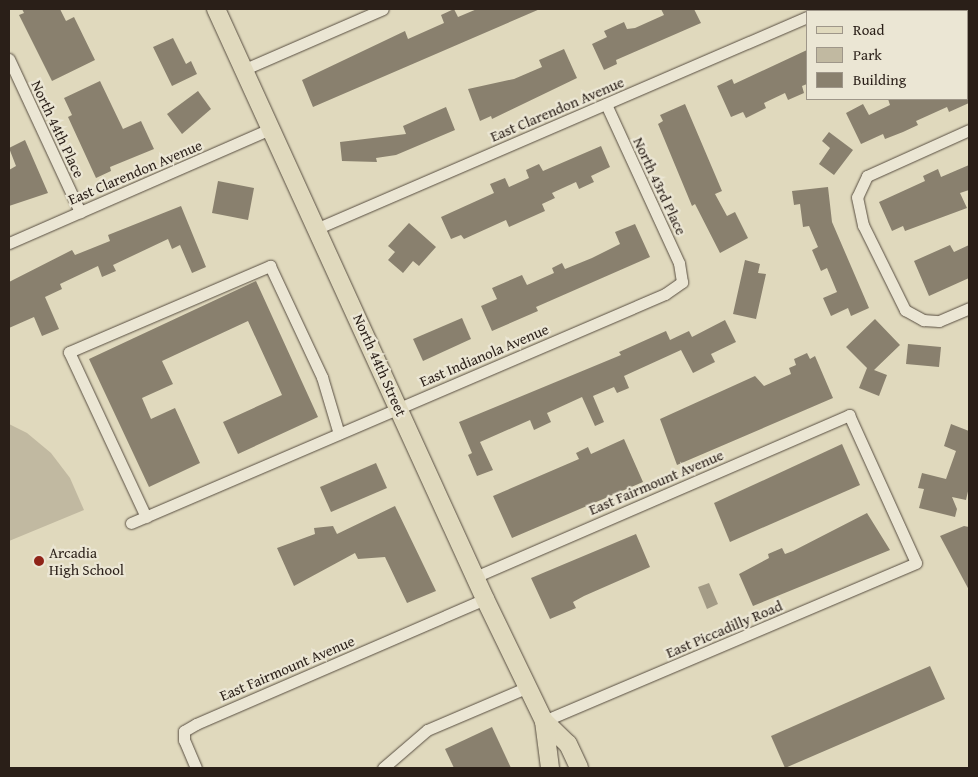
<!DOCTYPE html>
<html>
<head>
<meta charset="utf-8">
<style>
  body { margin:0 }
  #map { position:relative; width:978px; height:777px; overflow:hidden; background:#e0d9bd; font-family:"Gentium Book Plus",serif }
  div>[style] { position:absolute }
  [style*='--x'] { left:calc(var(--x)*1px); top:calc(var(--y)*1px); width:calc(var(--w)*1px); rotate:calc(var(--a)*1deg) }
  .green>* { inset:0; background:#c1b9a1 }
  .water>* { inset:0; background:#a29a85 }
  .building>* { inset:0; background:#89806e }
  .roads { filter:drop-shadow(0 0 1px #584e41) drop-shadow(0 0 1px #584e41) }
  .street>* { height:11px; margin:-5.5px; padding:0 5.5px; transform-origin:5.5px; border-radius:5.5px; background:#ebe6d4 }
  .primary>* { height:18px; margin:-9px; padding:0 9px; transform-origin:9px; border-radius:9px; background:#e0d9bd }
  .dots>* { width:14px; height:14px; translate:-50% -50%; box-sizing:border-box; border:2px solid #ebe6d4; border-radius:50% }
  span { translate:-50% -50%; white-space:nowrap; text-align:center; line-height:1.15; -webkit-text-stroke:4.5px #ebe6d4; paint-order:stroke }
  .street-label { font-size:15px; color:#2a1f18 }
  .poi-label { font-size:15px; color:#2a1f18 }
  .left { translate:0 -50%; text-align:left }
  .frame { position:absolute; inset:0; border:10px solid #2a1f18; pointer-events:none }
  .legend { position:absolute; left:806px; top:10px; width:162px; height:90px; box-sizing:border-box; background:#ebe6d4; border:1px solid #9e9689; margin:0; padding:6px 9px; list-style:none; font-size:15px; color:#2a1f18 }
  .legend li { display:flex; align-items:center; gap:10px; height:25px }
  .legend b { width:25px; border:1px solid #9e9689 }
</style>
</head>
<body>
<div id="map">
  <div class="green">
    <i style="clip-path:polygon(9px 424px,27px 433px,51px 453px,70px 478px,84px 510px,9px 541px)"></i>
  </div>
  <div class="water">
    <i style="clip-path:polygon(709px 583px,718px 604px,707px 609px,698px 587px)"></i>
  </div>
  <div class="building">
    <i style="clip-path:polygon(22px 9px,60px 9px,66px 21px,74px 17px,95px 60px,52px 81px,19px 15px,24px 13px)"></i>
    <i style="clip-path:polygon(454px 9px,458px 17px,477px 9px,540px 9px,313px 107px,302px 80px,405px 31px,408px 39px,444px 23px,441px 15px)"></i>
    <i style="clip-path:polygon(661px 9px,694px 9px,701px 23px,616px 60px,617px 64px,604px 70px,592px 44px,607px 37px,604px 31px,624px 22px,627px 29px,635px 28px,664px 15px)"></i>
    <i style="clip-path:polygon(173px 38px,186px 64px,191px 61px,197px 74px,172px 86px,153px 47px)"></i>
    <i style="clip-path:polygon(564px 49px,577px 78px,492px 119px,491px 116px,480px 121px,468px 89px,514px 79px,542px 67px,539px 60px)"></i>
    <i style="clip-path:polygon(807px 50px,807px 84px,802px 86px,804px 93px,788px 100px,785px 93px,764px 103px,766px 108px,746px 118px,743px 112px,731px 117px,717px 86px,732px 79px,734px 84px)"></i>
    <i style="clip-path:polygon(100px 81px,123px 129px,141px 121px,154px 149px,110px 167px,111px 171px,96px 178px,68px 117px,72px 115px,64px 98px)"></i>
    <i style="clip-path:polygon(198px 91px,211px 109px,182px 134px,167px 114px)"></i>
    <i style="clip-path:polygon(888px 99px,969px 99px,969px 103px,949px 112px,947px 107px,916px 121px,918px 125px,903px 132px,885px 139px,883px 134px,861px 144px,846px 113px,863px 104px,869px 115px,890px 105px)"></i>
    <i style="clip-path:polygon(685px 104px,722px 191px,715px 194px,727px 216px,735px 212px,748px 238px,720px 253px,695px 204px,692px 206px,658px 124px,663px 121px,660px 115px)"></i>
    <i style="clip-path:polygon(446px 107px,455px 130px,396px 155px,376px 158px,377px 162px,342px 161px,340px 142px,406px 134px,403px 126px)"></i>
    <i style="clip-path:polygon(829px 132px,853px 150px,834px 175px,819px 164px,830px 148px,822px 141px)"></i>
    <i style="clip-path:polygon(25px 140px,48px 193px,9px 206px,9px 170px,16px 166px,9px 148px)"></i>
    <i style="clip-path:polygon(601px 146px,610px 167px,591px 176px,594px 182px,579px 189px,576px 182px,552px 193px,555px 198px,542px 204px,545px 211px,509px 227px,506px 220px,464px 239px,461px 235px,451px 239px,441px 217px,494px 193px,490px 184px,505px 178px,509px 187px,529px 178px,526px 170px,539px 164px,543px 171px)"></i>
    <i style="clip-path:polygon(969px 165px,969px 190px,960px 193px,967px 208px,905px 231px,903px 226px,892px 231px,879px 202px,925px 181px,923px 176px,938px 169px,941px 177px)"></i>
    <i style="clip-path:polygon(218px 181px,254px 188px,248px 220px,212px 213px)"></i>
    <i style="clip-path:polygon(828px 187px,832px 222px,869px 308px,851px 316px,848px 308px,831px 316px,823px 298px,837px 292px,827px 268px,821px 271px,812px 250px,818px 247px,809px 226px,803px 227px,800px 204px,794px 205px,792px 191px)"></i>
    <i style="clip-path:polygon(181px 206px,206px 267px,192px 273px,180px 245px,172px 249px,168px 239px,113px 265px,116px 271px,102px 277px,98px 266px,60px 284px,62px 289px,45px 297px,59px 329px,42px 336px,34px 317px,9px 328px,9px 282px,72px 250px,75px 255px,110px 241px,108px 235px)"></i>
    <i style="clip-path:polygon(409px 223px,436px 247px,419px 266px,413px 261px,403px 273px,388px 260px,395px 252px,388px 246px)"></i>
    <i style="clip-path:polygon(635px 224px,650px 257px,536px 307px,538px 311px,492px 331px,481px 306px,497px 299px,492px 288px,522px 275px,527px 285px,554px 273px,552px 268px,562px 263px,565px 269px,592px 258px,620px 244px,615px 232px)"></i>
    <i style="clip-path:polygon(950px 245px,954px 252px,969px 245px,969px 278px,929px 296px,914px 261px)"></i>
    <i style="clip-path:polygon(745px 260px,760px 264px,758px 273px,766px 274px,756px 319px,733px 314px)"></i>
    <i style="clip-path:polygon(256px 281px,318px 417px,238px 454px,223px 422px,282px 395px,248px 321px,162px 361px,173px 384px,142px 398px,151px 419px,175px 408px,200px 463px,149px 487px,89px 359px)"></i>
    <i style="clip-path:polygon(462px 318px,471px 339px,423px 361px,413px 339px)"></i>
    <i style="clip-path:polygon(875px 319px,900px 345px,874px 370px,887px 375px,879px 396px,859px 388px,867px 368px,846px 347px)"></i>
    <i style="clip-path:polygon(725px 320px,736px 342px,711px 354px,715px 362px,693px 373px,681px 350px,624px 376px,629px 388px,617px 393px,614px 387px,593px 396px,604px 422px,595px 426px,582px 397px,547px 413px,551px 422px,534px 430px,530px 420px,480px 442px,493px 470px,477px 476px,468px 455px,472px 453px,459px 422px,621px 355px,619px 352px,666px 331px,670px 340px,689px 331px,692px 337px)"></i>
    <i style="clip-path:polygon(908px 344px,941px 347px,939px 367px,906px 364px)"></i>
    <i style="clip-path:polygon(807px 353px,810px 359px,815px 356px,833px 398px,677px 465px,660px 419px,755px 376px,764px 386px,791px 374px,789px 368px,796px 365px,794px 359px)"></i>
    <i style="clip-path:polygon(951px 424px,969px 431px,969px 487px,966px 500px,952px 497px,957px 509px,955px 517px,919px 508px,924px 489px,918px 488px,922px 473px,946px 479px,956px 451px,944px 446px)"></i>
    <i style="clip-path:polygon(624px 439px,643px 482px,512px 538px,493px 496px,579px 459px,576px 453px,588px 447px,591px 454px)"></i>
    <i style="clip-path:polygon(842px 444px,860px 485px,730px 542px,714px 503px)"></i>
    <i style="clip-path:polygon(376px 463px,387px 488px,331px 512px,320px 487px)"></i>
    <i style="clip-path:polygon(395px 506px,436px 591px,407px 603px,385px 557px,358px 559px,355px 553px,294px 586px,277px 548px,315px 534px,314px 528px,333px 526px,337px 534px)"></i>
    <i style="clip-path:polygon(867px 513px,890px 550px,753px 606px,739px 574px,769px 558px,768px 554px,782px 548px,785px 554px,793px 551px)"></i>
    <i style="clip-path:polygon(964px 526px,969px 527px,969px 590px,940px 536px)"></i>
    <i style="clip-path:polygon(636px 534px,650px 567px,584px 596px,573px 602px,576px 608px,550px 619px,531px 578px)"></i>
    <i style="clip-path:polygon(930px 666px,945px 699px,785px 768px,771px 736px)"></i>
    <i style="clip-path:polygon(492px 727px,511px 768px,454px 768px,445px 749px)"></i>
  </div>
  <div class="roads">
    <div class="street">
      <i style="--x:820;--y:11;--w:6;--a:-18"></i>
      <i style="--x:9;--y:59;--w:169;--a:65.1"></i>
      <i style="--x:245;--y:69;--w:150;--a:-23.5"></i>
      <i style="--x:969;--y:130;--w:112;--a:155.7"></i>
      <i style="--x:867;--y:176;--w:23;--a:115"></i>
      <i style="--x:857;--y:197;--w:29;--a:78"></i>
      <i style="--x:863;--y:225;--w:95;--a:63.7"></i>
      <i style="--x:905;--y:310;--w:21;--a:29"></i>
      <i style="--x:923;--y:320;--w:16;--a:4"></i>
      <i style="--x:939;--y:321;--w:33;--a:-23"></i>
      <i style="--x:318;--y:228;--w:533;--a:-23.34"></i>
      <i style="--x:9;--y:243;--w:287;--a:-23.6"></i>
      <i style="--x:146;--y:517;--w:182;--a:-115"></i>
      <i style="--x:69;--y:352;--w:219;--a:-23.2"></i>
      <i style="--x:270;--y:266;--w:123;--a:64.9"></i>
      <i style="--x:322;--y:377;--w:59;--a:73.4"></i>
      <i style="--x:131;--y:523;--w:581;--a:-23.21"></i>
      <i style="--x:665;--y:294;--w:21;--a:-35"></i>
      <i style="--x:682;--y:282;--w:19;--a:-99"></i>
      <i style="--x:679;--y:263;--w:175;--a:-114.7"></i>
      <i style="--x:475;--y:577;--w:408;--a:-23.4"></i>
      <i style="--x:849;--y:415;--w:162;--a:65.6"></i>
      <i style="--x:916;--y:563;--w:404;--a:157"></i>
      <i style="--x:196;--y:768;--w:30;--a:-113"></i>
      <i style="--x:184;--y:740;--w:9;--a:-90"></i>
      <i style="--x:184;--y:731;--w:14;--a:-30"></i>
      <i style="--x:196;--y:724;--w:315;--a:-23.4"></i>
      <i style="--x:383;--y:768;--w:58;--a:-40.8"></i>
      <i style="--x:427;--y:730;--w:110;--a:-23.1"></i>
    </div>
    <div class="primary">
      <i style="--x:216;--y:9;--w:648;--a:65.49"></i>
      <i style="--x:485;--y:599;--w:136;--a:64.2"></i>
      <i style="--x:544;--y:721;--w:33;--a:44"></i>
      <i style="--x:568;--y:744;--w:26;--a:65"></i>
      <i style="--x:544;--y:721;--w:47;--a:82.7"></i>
    </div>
  </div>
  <div class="dots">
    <i style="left:39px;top:561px;background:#8f2418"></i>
  </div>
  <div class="street-label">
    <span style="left:557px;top:109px;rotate:-23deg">East Clarendon Avenue</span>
    <span style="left:58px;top:129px;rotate:65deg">North 44th Place</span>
    <span style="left:135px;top:172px;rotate:-23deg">East Clarendon Avenue</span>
    <span style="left:660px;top:186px;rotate:65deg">North 43rd Place</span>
    <span style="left:484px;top:355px;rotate:-23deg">East Indianola Avenue</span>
    <span style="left:380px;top:365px;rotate:66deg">North 44th Street</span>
    <span style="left:656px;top:482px;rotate:-23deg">East Fairmount Avenue</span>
    <span style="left:724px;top:629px;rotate:-23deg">East Piccadilly Road</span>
    <span style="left:287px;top:668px;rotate:-23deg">East Fairmount Avenue</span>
  </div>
  <div class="poi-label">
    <span class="left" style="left:49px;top:561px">Arcadia<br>High School</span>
  </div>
  <div class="frame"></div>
  <ul class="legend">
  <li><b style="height:6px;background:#e0d9bd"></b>Road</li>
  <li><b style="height:14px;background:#c1b9a1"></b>Park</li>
  <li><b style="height:14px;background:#89806e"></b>Building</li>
  </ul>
</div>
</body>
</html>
